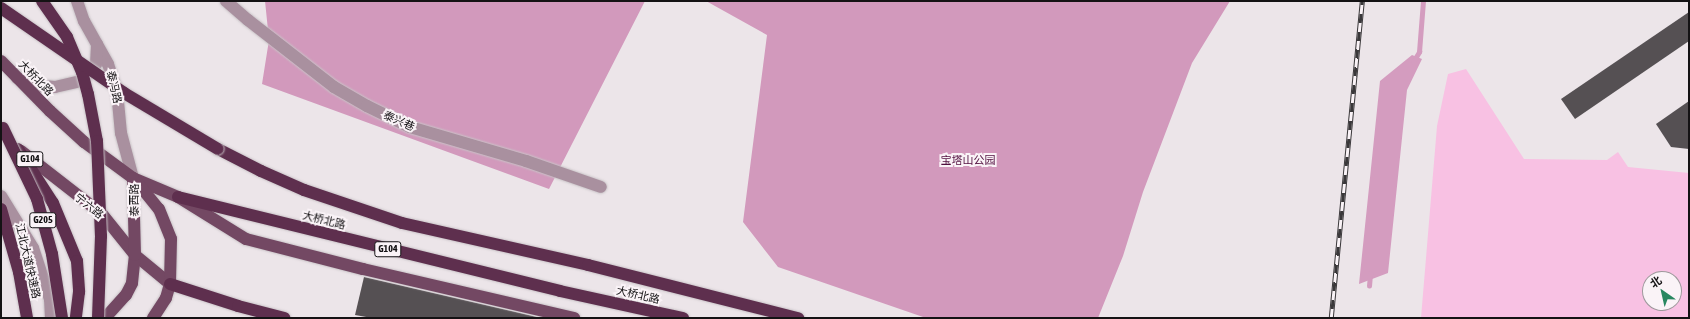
<!DOCTYPE html>
<html>
<head>
<meta charset="utf-8">
<style>
  body { margin:0 }
  #map { position:relative; width:1690px; height:319px; overflow:hidden; background:#ece5e9; font-family:"Asap Condensed","Noto Sans SC",sans-serif }
  div>[style] { position:absolute }
  [style*='--x'] { left:calc(var(--x)*1px); top:calc(var(--y)*1px); width:calc(var(--w)*1px); rotate:calc(var(--a)*1deg) }
  .green>* { inset:0; background:#f8c1e3 }
  .forest>* { inset:0; background:#d299bc }
  .water>* { inset:0; background:#d49cbf }
  .stream>* { height:4.5px; margin:-2.25px; padding:0 2.25px; transform-origin:2.25px; border-radius:2.25px; background:#d49cbf }
  .building>* { inset:0; background:#555053 }
  .roads { filter:drop-shadow(0 0 1px #c9c3c7) drop-shadow(0 0 1px #c9c3c7) }
  .minor>* { height:12px; margin:-6px; padding:0 6px; transform-origin:6px; border-radius:6px; background:#a9909f }
  .major>* { height:12px; margin:-6px; padding:0 6px; transform-origin:6px; border-radius:6px; background:#734863 }
  .highway>* { height:12px; margin:-6px; padding:0 6px; transform-origin:6px; border-radius:6px; background:#5e2f4e }
  .rail>* { height:4.5px; margin-top:-2.25px; transform-origin:0; background:repeating-linear-gradient(90deg,#faf3f7 0 9px,#3a383a 0 18px); box-sizing:border-box; border-block:1px solid #3a383a }
  .bridges { filter:drop-shadow(0 0 1px #c9c3c7) drop-shadow(0 0 1px #c9c3c7) }
  .highway-bridge>* { height:12px; margin:-6px; padding:0 6px; transform-origin:6px; border-radius:6px; background:#5e2f4e }
  span { translate:-50% -50%; white-space:nowrap; text-align:center; line-height:1.15; -webkit-text-stroke:4px #faf3f7; paint-order:stroke }
  .shield-label span { padding:1px 3px; background:#faf3f7; border:1px solid; border-radius:3px; -webkit-text-stroke-width:0 }
  .shield-label { font-size:10px; color:#141214; font-weight:700 }
  .street-label { font-size:11px; color:#141214 }
  .park-label { font-size:11px; color:#510f3f }
  .frame { position:absolute; inset:0; border:2px solid #141214; pointer-events:none }
  .north { position:absolute; left:1642px; top:271px; width:40px; height:40px; box-sizing:border-box; background:#faf3f7; border:1px solid #9e999c; border-radius:50%; rotate:326deg; font-size:11px; font-weight:700; line-height:16px; text-align:center; color:#141214 }
  .north::after { content:''; display:block; margin:auto; width:14px; height:18px; background:#288760; clip-path:polygon(50% 0,100% 100%,50% 72%,0 100%) }
</style>
</head>
<body>
<div id="map">
  <div class="green">
    <i style="clip-path:polygon(evenodd,1466px 69px,1524px 159px,1607px 160px,1618px 152px,1628px 167px,1689px 173px,1689px 318px,1421px 318px,1437px 126px,1448px 74px,1466px 69px,1650px 279px,1674px 279px,1674px 303px,1650px 303px,1650px 279px)"></i>
  </div>
  <div class="forest">
    <i style="clip-path:polygon(265px 1px,645px 1px,549px 189px,262px 84px,269px 40px)"></i>
    <i style="clip-path:polygon(706px 1px,1230px 1px,1192px 63px,1143px 192px,1123px 256px,1098px 318px,926px 318px,778px 267px,743px 222px,767px 35px)"></i>
  </div>
  <div class="water">
    <i style="clip-path:polygon(1412px 55px,1422px 59px,1407px 90px,1388px 273px,1359px 284px,1380px 81px)"></i>
  </div>
  <div class="stream">
    <i style="--x:1413;--y:62;--w:12;--a:-59"></i>
    <i style="--x:1419;--y:52;--w:51;--a:-85.5"></i>
    <i style="--x:1369;--y:286;--w:12;--a:-85"></i>
  </div>
  <div class="building">
    <i style="clip-path:polygon(1689px 12px,1689px 41px,1575px 119px,1561px 99px)"></i>
    <i style="clip-path:polygon(1689px 101px,1689px 149px,1671px 147px,1656px 124px)"></i>
    <i style="clip-path:polygon(364px 277px,541px 318px,372px 318px,355px 315px)"></i>
  </div>
  <div class="roads">
    <div class="minor">
      <i style="--x:77;--y:1;--w:21;--a:71"></i>
      <i style="--x:84;--y:21;--w:49;--a:60.8"></i>
      <i style="--x:108;--y:64;--w:28;--a:72"></i>
      <i style="--x:117;--y:91;--w:42;--a:84.6"></i>
      <i style="--x:121;--y:133;--w:47;--a:75.1"></i>
      <i style="--x:226;--y:1;--w:29;--a:41"></i>
      <i style="--x:248;--y:20;--w:109;--a:37.9"></i>
      <i style="--x:334;--y:87;--w:38;--a:30"></i>
      <i style="--x:367;--y:106;--w:48;--a:26"></i>
      <i style="--x:410;--y:127;--w:121;--a:16.3"></i>
      <i style="--x:526;--y:161;--w:79;--a:19.1"></i>
      <i style="--x:17;--y:78;--w:17;--a:24"></i>
      <i style="--x:33;--y:85;--w:22;--a:5"></i>
      <i style="--x:55;--y:87;--w:26;--a:-13"></i>
      <i style="--x:80;--y:81;--w:12;--a:-42"></i>
      <i style="--x:89;--y:73;--w:11;--a:-52"></i>
      <i style="--x:96;--y:64;--w:20;--a:-87"></i>
      <i style="--x:1;--y:196;--w:61;--a:58.4"></i>
      <i style="--x:33;--y:248;--w:54;--a:71.6"></i>
      <i style="--x:50;--y:299;--w:19;--a:87"></i>
    </div>
    <div class="major">
      <i style="--x:1;--y:61;--w:70;--a:45.6"></i>
      <i style="--x:50;--y:111;--w:46;--a:42.4"></i>
      <i style="--x:84;--y:142;--w:61;--a:36.3"></i>
      <i style="--x:133;--y:178;--w:49;--a:22.9"></i>
      <i style="--x:178;--y:197;--w:80;--a:31.7"></i>
      <i style="--x:246;--y:239;--w:121;--a:14.4"></i>
      <i style="--x:363;--y:269;--w:217;--a:13.1"></i>
      <i style="--x:21;--y:151;--w:103;--a:37.9"></i>
      <i style="--x:102;--y:214;--w:53;--a:51.2"></i>
      <i style="--x:135;--y:255;--w:45;--a:39.6"></i>
      <i style="--x:136;--y:181;--w:36;--a:51"></i>
      <i style="--x:159;--y:209;--w:32;--a:68"></i>
      <i style="--x:171;--y:239;--w:45;--a:91.3"></i>
      <i style="--x:170;--y:284;--w:15;--a:106"></i>
      <i style="--x:166;--y:298;--w:24;--a:123"></i>
      <i style="--x:105;--y:318;--w:31;--a:-48"></i>
      <i style="--x:126;--y:295;--w:13;--a:-63"></i>
      <i style="--x:132;--y:283;--w:28;--a:-84"></i>
      <i style="--x:135;--y:255;--w:77;--a:-91.5"></i>
    </div>
    <div class="highway">
      <i style="--x:18;--y:149;--w:64;--a:57.1"></i>
      <i style="--x:53;--y:203;--w:63;--a:67.5"></i>
      <i style="--x:77;--y:261;--w:31;--a:86"></i>
      <i style="--x:79;--y:292;--w:26;--a:97"></i>
      <i style="--x:218;--y:149;--w:48;--a:27.1"></i>
      <i style="--x:261;--y:171;--w:47;--a:23.8"></i>
      <i style="--x:304;--y:190;--w:103;--a:18.6"></i>
      <i style="--x:402;--y:223;--w:191;--a:12.7"></i>
      <i style="--x:588;--y:265;--w:217;--a:14.2"></i>
      <i style="--x:178;--y:197;--w:393;--a:13.8"></i>
      <i style="--x:560;--y:291;--w:126;--a:12.4"></i>
      <i style="--x:1;--y:209;--w:66;--a:74.1"></i>
      <i style="--x:19;--y:272;--w:47;--a:80.1"></i>
      <i style="--x:170;--y:284;--w:71;--a:17.9"></i>
      <i style="--x:238;--y:306;--w:48;--a:14.6"></i>
    </div>
  </div>
  <div class="rail">
    <i style="--x:1331;--y:318;--w:319;--a:-84.4"></i>
  </div>
  <div class="bridges">
    <div class="highway-bridge">
      <i style="--x:42;--y:1;--w:44;--a:55.2"></i>
      <i style="--x:67;--y:37;--w:38;--a:67"></i>
      <i style="--x:82;--y:72;--w:23;--a:75"></i>
      <i style="--x:88;--y:94;--w:48;--a:79.2"></i>
      <i style="--x:97;--y:141;--w:95;--a:87.6"></i>
      <i style="--x:101;--y:236;--w:82;--a:92.1"></i>
      <i style="--x:1;--y:8;--w:150;--a:34.6"></i>
      <i style="--x:124;--y:93;--w:109;--a:30.8"></i>
      <i style="--x:3;--y:128;--w:79;--a:64.4"></i>
      <i style="--x:37;--y:199;--w:57;--a:74.7"></i>
      <i style="--x:52;--y:254;--w:65;--a:81.1"></i>
    </div>
  </div>
  <div class="shield-label">
    <span style="left:30px;top:159px">G104</span>
    <span style="left:43px;top:220px">G205</span>
    <span style="left:388px;top:249px">G104</span>
  </div>
  <div class="street-label">
    <span style="left:36px;top:78px;rotate:46deg">大桥北路</span>
    <span style="left:114px;top:87px;rotate:77deg">泰冯路</span>
    <span style="left:399px;top:121px;rotate:24deg">泰兴巷</span>
    <span style="left:134px;top:200px;rotate:-90deg">泰西路</span>
    <span style="left:89px;top:206px;rotate:39deg">宁六路</span>
    <span style="left:324px;top:220px;rotate:14deg">大桥北路</span>
    <span style="left:28px;top:261px;rotate:77deg">江北大道快速路</span>
    <span style="left:638px;top:295px;rotate:13deg">大桥北路</span>
  </div>
  <div class="park-label">
    <span style="left:968px;top:160px">宝塔山公园</span>
  </div>
  <div class="frame"></div>
  <div class="north">北</div>
</div>
</body>
</html>
